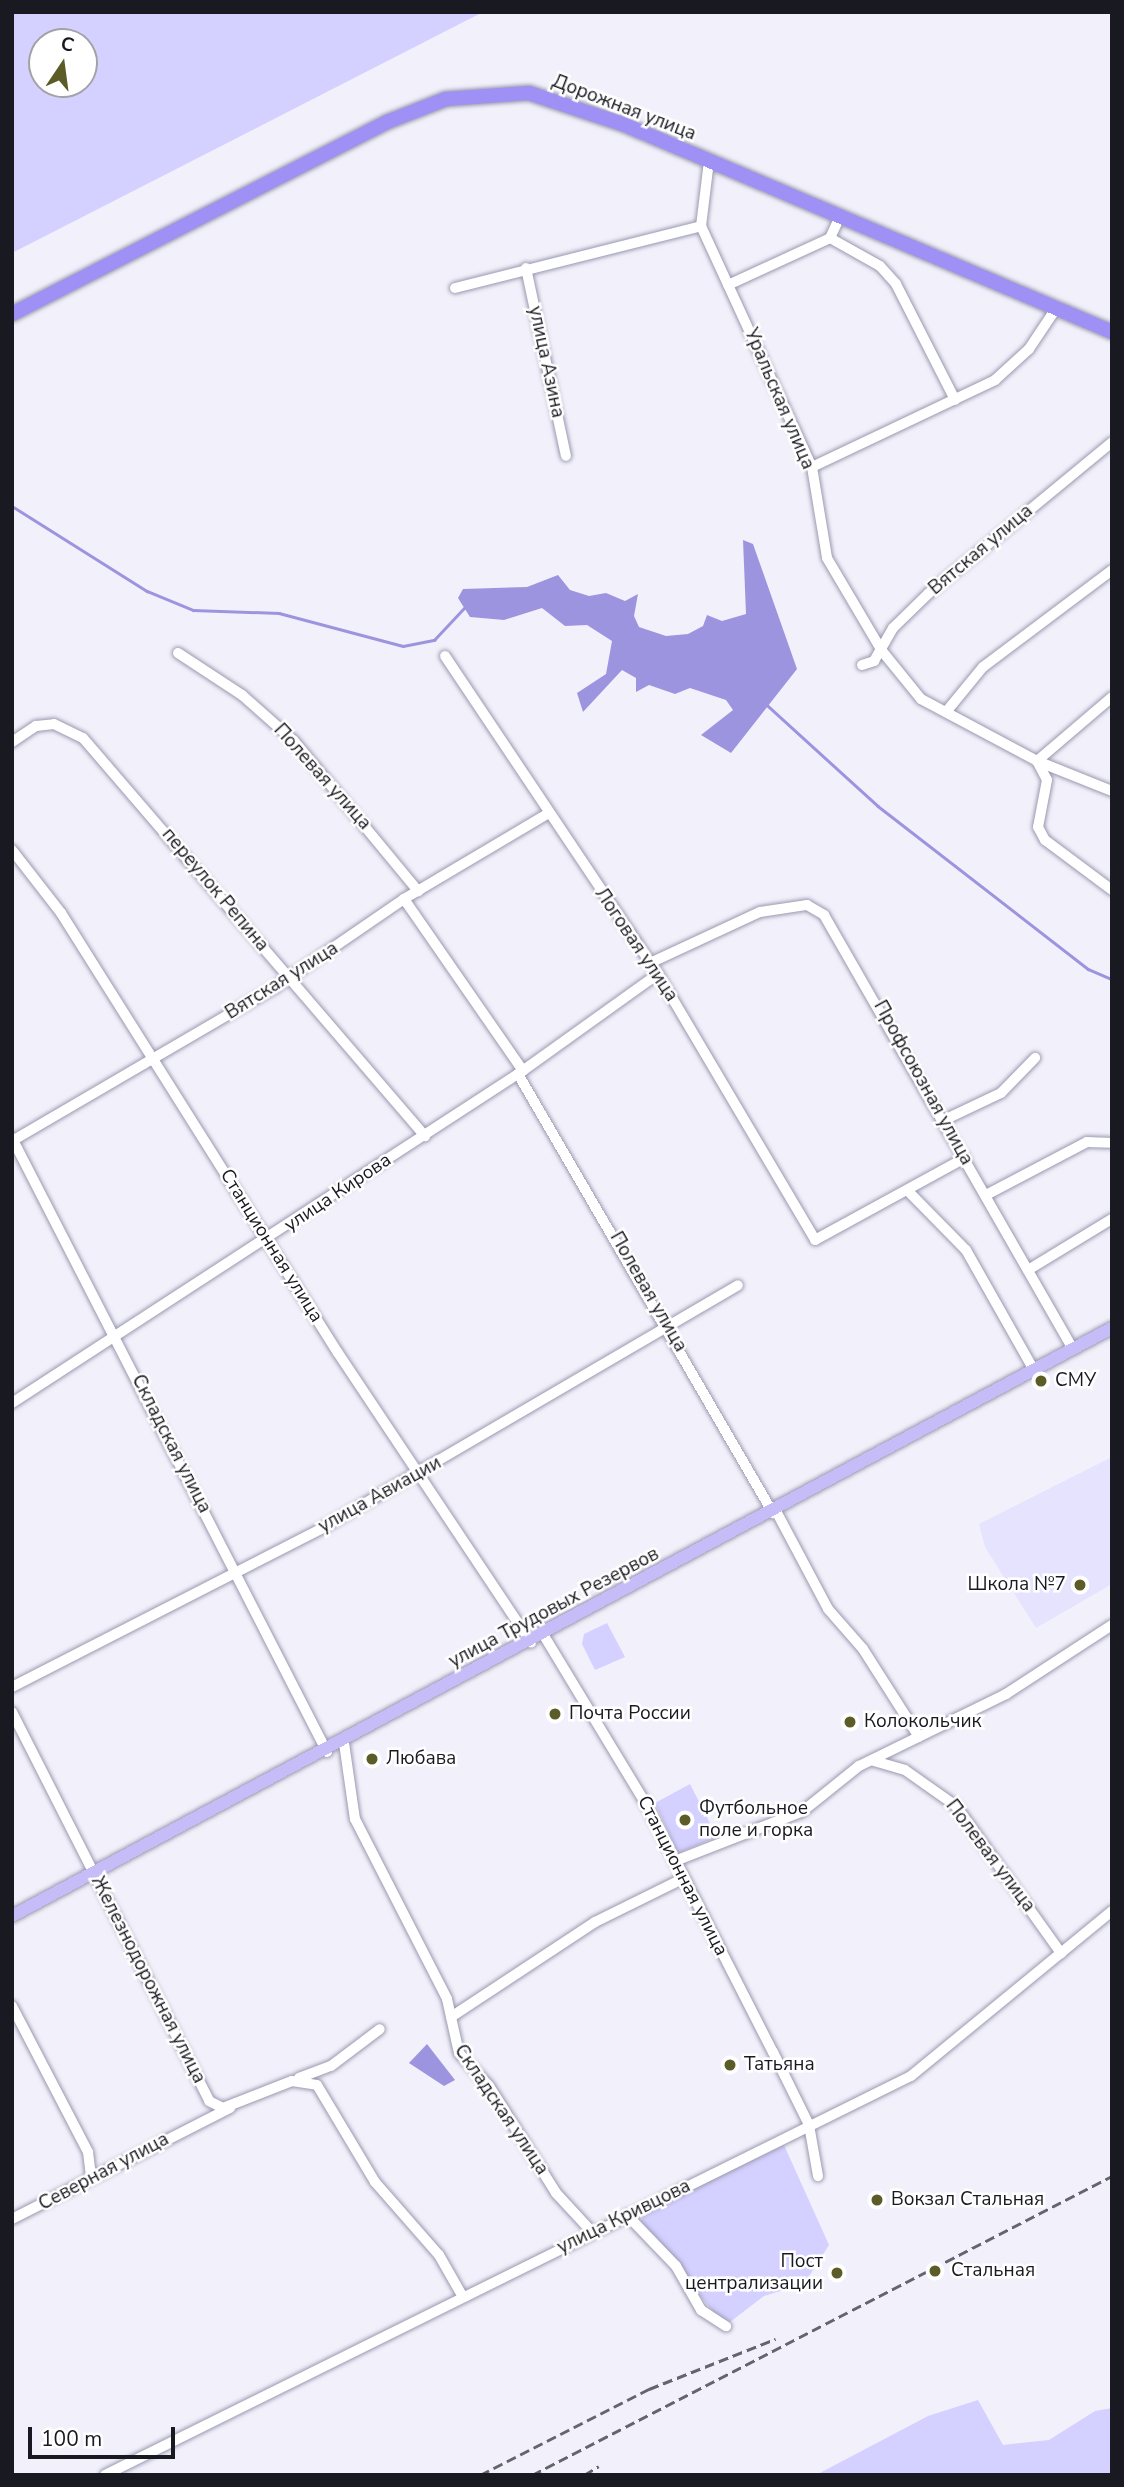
<!DOCTYPE html>
<html>
<head>
<meta charset="utf-8">
<style>
  body { margin:0 }
  #map { position:relative; width:1124px; height:2487px; overflow:hidden; background:#f2f1fb; font-family:"Nunito Sans",sans-serif }
  div>[style] { position:absolute }
  [style*='--x'] { left:calc(var(--x)*1px); top:calc(var(--y)*1px); width:calc(var(--w)*1px); rotate:calc(var(--a)*1deg) }
  .built>* { inset:0; background:#e5e3fd }
  .green>* { inset:0; background:#d4d0ff }
  .water>* { inset:0; background:#9d94e0 }
  .stream>* { height:2.5px; margin:-1.25px; padding:0 1.25px; transform-origin:1.25px; border-radius:1.25px; background:#9d94e0 }
  .roads { filter:drop-shadow(0 0 2px #9a99b0) drop-shadow(0 0 2px #9a99b0) }
  .minor>* { height:10px; margin:-5px; padding:0 5px; transform-origin:5px; border-radius:5px; background:#fff }
  .major>* { height:12px; margin:-6px; padding:0 6px; transform-origin:6px; border-radius:6px; background:#c5bcf8 }
  .highway>* { height:14px; margin:-7px; padding:0 7px; transform-origin:7px; border-radius:7px; background:#9e90f4 }
  .rail>* { height:2.5px; margin-top:-1.25px; transform-origin:0; background:repeating-linear-gradient(90deg,#64646d 0 10px,transparent 0 15px) }
  .dots>* { width:19px; height:19px; translate:-50% -50%; box-sizing:border-box; border:4px solid #fff; border-radius:50% }
  span { translate:-50% -50%; white-space:nowrap; text-align:center; line-height:1.15; -webkit-text-stroke:5px #fff; paint-order:stroke }
  .street-label { font-size:19px; color:#191921 }
  .poi-label { font-size:19px; color:#191921 }
  .left { translate:0 -50%; text-align:left }
  .right { translate:-100% -50%; text-align:right }
  .frame { position:absolute; inset:0; border:14px solid #191921; pointer-events:none }
  .north { position:absolute; left:28px; top:28px; width:70px; height:70px; box-sizing:border-box; background:#fff; border:2px solid #a3a3a6; border-radius:50%; rotate:13deg; font-size:19px; font-weight:700; line-height:28px; text-align:center; color:#191921 }
  .north::after { content:''; display:block; margin:auto; width:24px; height:32px; background:#5c5c29; clip-path:polygon(50% 0,100% 100%,50% 72%,0 100%) }
  .scale { position:absolute; left:28px; top:2427px; width:147px; height:32px; box-sizing:border-box; border:4px solid #191921; border-top:0; padding-left:9px; font-size:21px; line-height:24px; white-space:nowrap; color:#191921; -webkit-text-stroke:5px #fff; paint-order:stroke }
</style>
</head>
<body>
<div id="map">
  <div class="built">
    <i style="clip-path:polygon(1112px 1457px,1112px 1584px,1036px 1628px,985px 1547px,979px 1524px)"></i>
  </div>
  <div class="green">
    <i style="clip-path:polygon(evenodd,12px 12px,483px 12px,12px 253px,12px 12px,84px 42px,84px 84px,42px 84px,42px 42px,84px 42px)"></i>
    <i style="clip-path:polygon(607px 1623px,625px 1657px,595px 1670px,582px 1644px,584px 1634px)"></i>
    <i style="clip-path:polygon(690px 1784px,717px 1837px,678px 1853px,655px 1803px)"></i>
    <i style="clip-path:polygon(784px 2145px,829px 2245px,804px 2284px,764px 2296px,730px 2322px,715px 2314px,641px 2222px,644px 2214px)"></i>
    <i style="clip-path:polygon(978px 2400px,1003px 2445px,1049px 2440px,1095px 2411px,1112px 2408px,1112px 2475px,816px 2475px,928px 2416px)"></i>
  </div>
  <div class="water">
    <i style="clip-path:polygon(743px 540px,753px 544px,797px 669px,731px 753px,701px 735px,733px 710px,726px 700px,690px 688px,675px 694px,649px 685px,636px 692px,636px 678px,622px 670px,583px 712px,577px 693px,606px 674px,612px 641px,587px 625px,565px 626px,542px 608px,504px 620px,470px 617px,458px 598px,463px 589px,527px 587px,558px 575px,570px 590px,589px 596px,606px 593px,625px 601px,638px 594px,634px 616px,639px 627px,666px 636px,688px 634px,703px 626px,707px 615px,722px 621px,746px 614px)"></i>
    <i style="clip-path:polygon(427px 2044px,455px 2080px,444px 2086px,409px 2063px)"></i>
  </div>
  <div class="stream">
    <i style="--x:12;--y:506;--w:160;--a:32.2"></i>
    <i style="--x:147;--y:591;--w:50;--a:22.4"></i>
    <i style="--x:193;--y:610;--w:86;--a:2"></i>
    <i style="--x:279;--y:613;--w:128;--a:14.9"></i>
    <i style="--x:403;--y:646;--w:32;--a:-11"></i>
    <i style="--x:434;--y:640;--w:44;--a:-46.8"></i>
    <i style="--x:767;--y:705;--w:150;--a:42.3"></i>
    <i style="--x:878;--y:806;--w:266;--a:37.8"></i>
    <i style="--x:1088;--y:969;--w:26;--a:23"></i>
  </div>
  <div class="roads">
    <div class="minor">
      <i style="--x:709;--y:161;--w:65;--a:97"></i>
      <i style="--x:701;--y:226;--w:265;--a:65.3"></i>
      <i style="--x:812;--y:467;--w:92;--a:80.6"></i>
      <i style="--x:827;--y:558;--w:108;--a:59.4"></i>
      <i style="--x:882;--y:651;--w:62;--a:50.9"></i>
      <i style="--x:921;--y:699;--w:132;--a:28.1"></i>
      <i style="--x:1037;--y:761;--w:81;--a:21.8"></i>
      <i style="--x:830;--y:238;--w:23;--a:-65"></i>
      <i style="--x:526;--y:268;--w:192;--a:78"></i>
      <i style="--x:728;--y:285;--w:112;--a:-24.7"></i>
      <i style="--x:830;--y:238;--w:57;--a:29.2"></i>
      <i style="--x:880;--y:266;--w:24;--a:48"></i>
      <i style="--x:896;--y:284;--w:130;--a:63"></i>
      <i style="--x:455;--y:288;--w:254;--a:-14.1"></i>
      <i style="--x:812;--y:467;--w:203;--a:-25.4"></i>
      <i style="--x:995;--y:380;--w:46;--a:-42.4"></i>
      <i style="--x:1029;--y:349;--w:47;--a:-56.3"></i>
      <i style="--x:178;--y:653;--w:77;--a:33.3"></i>
      <i style="--x:242;--y:695;--w:69;--a:41.5"></i>
      <i style="--x:294;--y:741;--w:195;--a:50.4"></i>
      <i style="--x:445;--y:656;--w:383;--a:56.2"></i>
      <i style="--x:658;--y:974;--w:309;--a:59.4"></i>
      <i style="--x:815;--y:1240;--w:171;--a:-28.7"></i>
      <i style="--x:862;--y:665;--w:13;--a:-18"></i>
      <i style="--x:874;--y:661;--w:38;--a:-60"></i>
      <i style="--x:893;--y:628;--w:50;--a:-44.2"></i>
      <i style="--x:929;--y:593;--w:237;--a:-39.5"></i>
      <i style="--x:1112;--y:697;--w:99;--a:139.5"></i>
      <i style="--x:1037;--y:761;--w:21;--a:62"></i>
      <i style="--x:1047;--y:780;--w:48;--a:100.8"></i>
      <i style="--x:1038;--y:827;--w:15;--a:62"></i>
      <i style="--x:1045;--y:840;--w:84;--a:36.7"></i>
      <i style="--x:946;--y:712;--w:58;--a:-50.6"></i>
      <i style="--x:983;--y:667;--w:161;--a:-36.9"></i>
      <i style="--x:12;--y:742;--w:29;--a:-34"></i>
      <i style="--x:36;--y:726;--w:18;--a:-6"></i>
      <i style="--x:54;--y:724;--w:32;--a:26"></i>
      <i style="--x:83;--y:738;--w:525;--a:49.33"></i>
      <i style="--x:12;--y:850;--w:80;--a:52.1"></i>
      <i style="--x:61;--y:913;--w:520;--a:57.81"></i>
      <i style="--x:338;--y:1353;--w:348;--a:56.3"></i>
      <i style="--x:404;--y:899;--w:209;--a:55.3"></i>
      <i style="--x:650;--y:963;--w:121;--a:-24.9"></i>
      <i style="--x:760;--y:912;--w:48;--a:-8.5"></i>
      <i style="--x:807;--y:905;--w:20;--a:30"></i>
      <i style="--x:824;--y:915;--w:500;--a:60.16"></i>
      <i style="--x:518;--y:1074;--w:508;--a:59.85"></i>
      <i style="--x:944;--y:1120;--w:63;--a:-25.3"></i>
      <i style="--x:1001;--y:1093;--w:49;--a:-45.8"></i>
      <i style="--x:12;--y:1138;--w:690;--a:62.84"></i>
      <i style="--x:12;--y:1141;--w:307;--a:-30.3"></i>
      <i style="--x:277;--y:986;--w:154;--a:-34.4"></i>
      <i style="--x:404;--y:899;--w:166;--a:-30.7"></i>
      <i style="--x:907;--y:1190;--w:84;--a:45.5"></i>
      <i style="--x:966;--y:1250;--w:138;--a:60.5"></i>
      <i style="--x:986;--y:1195;--w:114;--a:-27.7"></i>
      <i style="--x:1087;--y:1142;--w:25;--a:2"></i>
      <i style="--x:1028;--y:1270;--w:98;--a:-31.3"></i>
      <i style="--x:12;--y:1403;--w:607;--a:-33.04"></i>
      <i style="--x:521;--y:1072;--w:168;--a:-35.6"></i>
      <i style="--x:776;--y:1511;--w:111;--a:62"></i>
      <i style="--x:828;--y:1609;--w:53;--a:48.8"></i>
      <i style="--x:863;--y:1649;--w:104;--a:57.5"></i>
      <i style="--x:543;--y:1634;--w:207;--a:58.8"></i>
      <i style="--x:650;--y:1811;--w:271;--a:63"></i>
      <i style="--x:773;--y:2052;--w:81;--a:63.7"></i>
      <i style="--x:809;--y:2125;--w:52;--a:80"></i>
      <i style="--x:12;--y:1687;--w:353;--a:-27.1"></i>
      <i style="--x:326;--y:1526;--w:477;--a:-30.3"></i>
      <i style="--x:12;--y:1712;--w:436;--a:63.1"></i>
      <i style="--x:209;--y:2101;--w:16;--a:27"></i>
      <i style="--x:223;--y:2108;--w:74;--a:-21.4"></i>
      <i style="--x:292;--y:2081;--w:25;--a:9"></i>
      <i style="--x:317;--y:2085;--w:113;--a:59.1"></i>
      <i style="--x:375;--y:2182;--w:97;--a:48.8"></i>
      <i style="--x:439;--y:2255;--w:48;--a:60.3"></i>
      <i style="--x:344;--y:1743;--w:77;--a:81.8"></i>
      <i style="--x:355;--y:1819;--w:202;--a:62.9"></i>
      <i style="--x:447;--y:1999;--w:55;--a:77.5"></i>
      <i style="--x:459;--y:2053;--w:45;--a:47.7"></i>
      <i style="--x:489;--y:2086;--w:126;--a:57.9"></i>
      <i style="--x:556;--y:2193;--w:53;--a:47.3"></i>
      <i style="--x:874;--y:1761;--w:32;--a:16"></i>
      <i style="--x:905;--y:1770;--w:62;--a:35.2"></i>
      <i style="--x:956;--y:1806;--w:181;--a:54.5"></i>
      <i style="--x:675;--y:1861;--w:137;--a:-21.3"></i>
      <i style="--x:803;--y:1811;--w:72;--a:-38.8"></i>
      <i style="--x:859;--y:1766;--w:164;--a:-26.1"></i>
      <i style="--x:1006;--y:1694;--w:126;--a:-33.1"></i>
      <i style="--x:12;--y:2006;--w:165;--a:62.5"></i>
      <i style="--x:88;--y:2152;--w:24;--a:83"></i>
      <i style="--x:451;--y:2017;--w:173;--a:-33.4"></i>
      <i style="--x:595;--y:1922;--w:99;--a:-26.3"></i>
      <i style="--x:299;--y:2078;--w:34;--a:-21"></i>
      <i style="--x:331;--y:2066;--w:61;--a:-37.1"></i>
      <i style="--x:627;--y:2215;--w:71;--a:46.1"></i>
      <i style="--x:676;--y:2266;--w:51;--a:60.4"></i>
      <i style="--x:701;--y:2310;--w:30;--a:33"></i>
      <i style="--x:12;--y:2219;--w:245;--a:-27"></i>
      <i style="--x:105;--y:2475;--w:899;--a:-26.34"></i>
      <i style="--x:911;--y:2076;--w:260;--a:-39.4"></i>
    </div>
    <div class="major">
      <i style="--x:12;--y:1916;--w:1247;--a:-28.13"></i>
    </div>
    <div class="highway">
      <i style="--x:12;--y:314;--w:421;--a:-27.1"></i>
      <i style="--x:387;--y:122;--w:63;--a:-21.3"></i>
      <i style="--x:446;--y:99;--w:83;--a:-4.1"></i>
      <i style="--x:529;--y:93;--w:101;--a:18.4"></i>
      <i style="--x:625;--y:125;--w:529;--a:23.03"></i>
    </div>
  </div>
  <div class="rail">
    <i style="--x:480;--y:2475;--w:190;--a:-27"></i>
    <i style="--x:649;--y:2389;--w:136;--a:-21.6"></i>
    <i style="--x:532;--y:2475;--w:653;--a:-27.27"></i>
    <i style="--x:584;--y:2475;--w:17;--a:-31"></i>
  </div>
  <div class="dots">
    <i style="left:1041px;top:1381px;background:#5c5c29"></i>
    <i style="left:1080px;top:1585px;background:#5c5c29"></i>
    <i style="left:555px;top:1714px;background:#5c5c29"></i>
    <i style="left:850px;top:1722px;background:#5c5c29"></i>
    <i style="left:372px;top:1759px;background:#5c5c29"></i>
    <i style="left:685px;top:1820px;background:#5c5c29"></i>
    <i style="left:730px;top:2065px;background:#5c5c29"></i>
    <i style="left:877px;top:2200px;background:#5c5c29"></i>
    <i style="left:935px;top:2271px;background:#5c5c29"></i>
    <i style="left:837px;top:2273px;background:#5c5c29"></i>
  </div>
  <div class="street-label">
    <span style="left:624px;top:108px;rotate:21deg">Дорожная улица</span>
    <span style="left:546px;top:362px;rotate:78deg">улица Азина</span>
    <span style="left:779px;top:399px;rotate:67deg">Уральская улица</span>
    <span style="left:981px;top:550px;rotate:-40deg">Вятская улица</span>
    <span style="left:322px;top:777px;rotate:48deg">Полевая улица</span>
    <span style="left:215px;top:890px;rotate:50deg">переулок Репина</span>
    <span style="left:636px;top:945px;rotate:56deg">Логовая улица</span>
    <span style="left:282px;top:981px;rotate:-32deg">Вятская улица</span>
    <span style="left:923px;top:1083px;rotate:61deg">Профсоюзная улица</span>
    <span style="left:338px;top:1193px;rotate:-34deg">улица Кирова</span>
    <span style="left:271px;top:1246px;rotate:58deg">Станционная улица</span>
    <span style="left:648px;top:1292px;rotate:60deg">Полевая улица</span>
    <span style="left:171px;top:1444px;rotate:63deg">Складская улица</span>
    <span style="left:380px;top:1495px;rotate:-29deg">улица Авиации</span>
    <span style="left:554px;top:1608px;rotate:-28deg">улица Трудовых Резервов</span>
    <span style="left:990px;top:1856px;rotate:53deg">Полевая улица</span>
    <span style="left:682px;top:1876px;rotate:63deg">Станционная улица</span>
    <span style="left:148px;top:1980px;rotate:63deg">Железнодорожная улица</span>
    <span style="left:501px;top:2110px;rotate:56deg">Складская улица</span>
    <span style="left:104px;top:2172px;rotate:-28deg">Северная улица</span>
    <span style="left:624px;top:2217px;rotate:-26deg">улица Кривцова</span>
  </div>
  <div class="poi-label">
    <span class="left" style="left:1055px;top:1381px">СМУ</span>
    <span class="right" style="left:1066px;top:1585px">Школа №7</span>
    <span class="left" style="left:569px;top:1714px">Почта России</span>
    <span class="left" style="left:864px;top:1722px">Колокольчик</span>
    <span class="left" style="left:386px;top:1759px">Любава</span>
    <span class="left" style="left:699px;top:1820px">Футбольное<br>поле и горка</span>
    <span class="left" style="left:744px;top:2065px">Татьяна</span>
    <span class="left" style="left:891px;top:2200px">Вокзал Стальная</span>
    <span class="right" style="left:823px;top:2273px">Пост<br>централизации</span>
    <span class="left" style="left:951px;top:2271px">Стальная</span>
  </div>
  <div class="frame"></div>
  <div class="north">С</div>
  <div class="scale">100 m</div>
</div>
</body>
</html>
